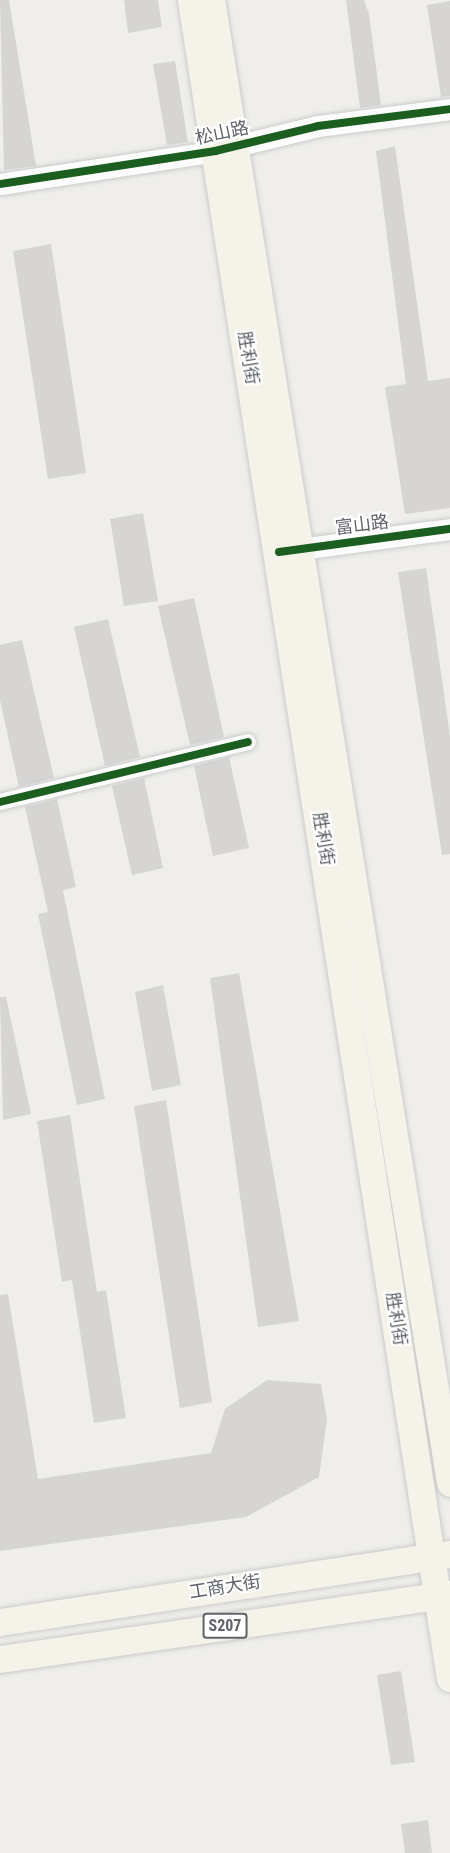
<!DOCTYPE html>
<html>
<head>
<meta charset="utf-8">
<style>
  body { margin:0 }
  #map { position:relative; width:450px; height:1853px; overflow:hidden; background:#efeeea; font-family:"Roboto Condensed","Noto Sans SC",sans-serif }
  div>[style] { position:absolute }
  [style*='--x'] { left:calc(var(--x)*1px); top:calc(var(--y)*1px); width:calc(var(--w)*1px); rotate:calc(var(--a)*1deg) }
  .building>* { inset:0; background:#d6d5d3 }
  .roads { filter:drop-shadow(0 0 2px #cbcccc) drop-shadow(0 0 2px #cbcccc) }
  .minor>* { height:16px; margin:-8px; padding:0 8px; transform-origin:8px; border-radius:8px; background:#fdfcfc }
  .tertiary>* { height:21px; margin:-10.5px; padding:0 10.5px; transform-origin:10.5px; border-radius:10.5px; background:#fdfcfc }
  .primary>* { height:27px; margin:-13.5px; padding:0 13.5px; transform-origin:13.5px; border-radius:13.5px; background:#f4f2e9 }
  .cycleway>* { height:8px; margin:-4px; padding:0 4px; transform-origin:4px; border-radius:4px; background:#1b5e20 }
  span { translate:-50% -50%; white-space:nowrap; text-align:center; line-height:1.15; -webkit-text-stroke:4.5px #fff; paint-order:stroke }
  .shield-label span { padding:2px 4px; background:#fff; border:2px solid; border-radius:4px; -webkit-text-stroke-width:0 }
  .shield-label { font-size:16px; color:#5f6368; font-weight:700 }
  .street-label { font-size:18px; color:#5f6368 }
</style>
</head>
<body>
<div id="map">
  <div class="building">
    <i style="clip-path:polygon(0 0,9px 0,36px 166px,4px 170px)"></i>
    <i style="clip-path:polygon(124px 0,158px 0,162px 27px,128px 33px)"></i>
    <i style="clip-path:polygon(346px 0,364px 0,369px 14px,381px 105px,360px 108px)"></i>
    <i style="clip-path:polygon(450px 1px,450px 96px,441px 97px,427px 5px)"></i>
    <i style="clip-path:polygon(175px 61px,188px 142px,167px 145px,153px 64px)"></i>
    <i style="clip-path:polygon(395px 146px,428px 381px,450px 378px,450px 508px,405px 514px,385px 387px,406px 384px,376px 151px)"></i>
    <i style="clip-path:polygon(51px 244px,86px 473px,48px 479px,13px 251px)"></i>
    <i style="clip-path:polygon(143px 513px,158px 601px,124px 606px,110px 519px)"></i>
    <i style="clip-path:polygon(426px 568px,450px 736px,450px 854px,442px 855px,398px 572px)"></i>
    <i style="clip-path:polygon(194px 598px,224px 737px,190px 745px,158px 606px)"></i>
    <i style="clip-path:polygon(108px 619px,140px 757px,105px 766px,74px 627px)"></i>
    <i style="clip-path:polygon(22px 640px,54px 778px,19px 787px,0 700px,0 645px)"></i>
    <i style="clip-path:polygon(229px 757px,249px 848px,213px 856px,194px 766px)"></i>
    <i style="clip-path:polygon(144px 778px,163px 868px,132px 875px,112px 786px)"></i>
    <i style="clip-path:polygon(57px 799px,76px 887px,63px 890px,105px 1099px,77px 1105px,38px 914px,48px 912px,25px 807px)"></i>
    <i style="clip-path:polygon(239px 973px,299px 1321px,258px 1327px,210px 978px)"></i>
    <i style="clip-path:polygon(163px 985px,181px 1085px,152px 1091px,135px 992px)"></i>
    <i style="clip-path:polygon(0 997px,6px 997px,31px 1114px,3px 1120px)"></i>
    <i style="clip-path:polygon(166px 1100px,212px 1402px,180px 1408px,134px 1106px)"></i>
    <i style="clip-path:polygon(70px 1115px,97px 1292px,106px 1290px,126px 1418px,94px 1423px,72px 1280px,62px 1282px,37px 1121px)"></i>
    <i style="clip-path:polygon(8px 1294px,38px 1479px,211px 1453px,225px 1409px,267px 1380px,321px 1384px,327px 1419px,319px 1477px,246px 1517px,0 1551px,0 1295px)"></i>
    <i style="clip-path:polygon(401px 1671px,415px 1762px,391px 1765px,377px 1675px)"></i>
    <i style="clip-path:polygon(428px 1820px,432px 1853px,405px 1853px,401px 1824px)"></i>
  </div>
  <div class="roads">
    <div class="minor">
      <i style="--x:0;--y:802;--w:255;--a:-13.6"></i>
    </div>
    <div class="tertiary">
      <i style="--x:0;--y:184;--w:218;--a:-8.7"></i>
      <i style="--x:215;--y:151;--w:106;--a:-13.6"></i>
      <i style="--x:318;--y:126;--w:133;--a:-7.3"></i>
      <i style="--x:285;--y:551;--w:166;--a:-7.6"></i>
    </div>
    <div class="primary">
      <i style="--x:191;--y:0;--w:1698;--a:81.23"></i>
      <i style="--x:211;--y:0;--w:1502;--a:80.84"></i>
      <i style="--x:0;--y:1622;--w:454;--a:-8.6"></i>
      <i style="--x:0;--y:1659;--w:455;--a:-8.2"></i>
    </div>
  </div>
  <div class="cycleway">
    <i style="--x:0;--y:184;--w:218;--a:-8.7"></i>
    <i style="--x:215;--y:151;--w:106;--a:-13.6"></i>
    <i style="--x:318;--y:126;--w:133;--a:-7.3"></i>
    <i style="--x:279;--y:552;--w:173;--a:-7.7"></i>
    <i style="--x:0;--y:802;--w:255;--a:-13.6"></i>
  </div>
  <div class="shield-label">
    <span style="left:225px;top:1626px">S207</span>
  </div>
  <div class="street-label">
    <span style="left:222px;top:133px;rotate:-12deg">松山路</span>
    <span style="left:248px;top:358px;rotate:81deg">胜利街</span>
    <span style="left:362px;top:525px;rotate:-7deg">富山路</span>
    <span style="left:323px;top:839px;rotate:81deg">胜利街</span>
    <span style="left:396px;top:1319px;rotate:81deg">胜利街</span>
    <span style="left:225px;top:1587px;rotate:-9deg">工商大街</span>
  </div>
</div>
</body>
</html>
